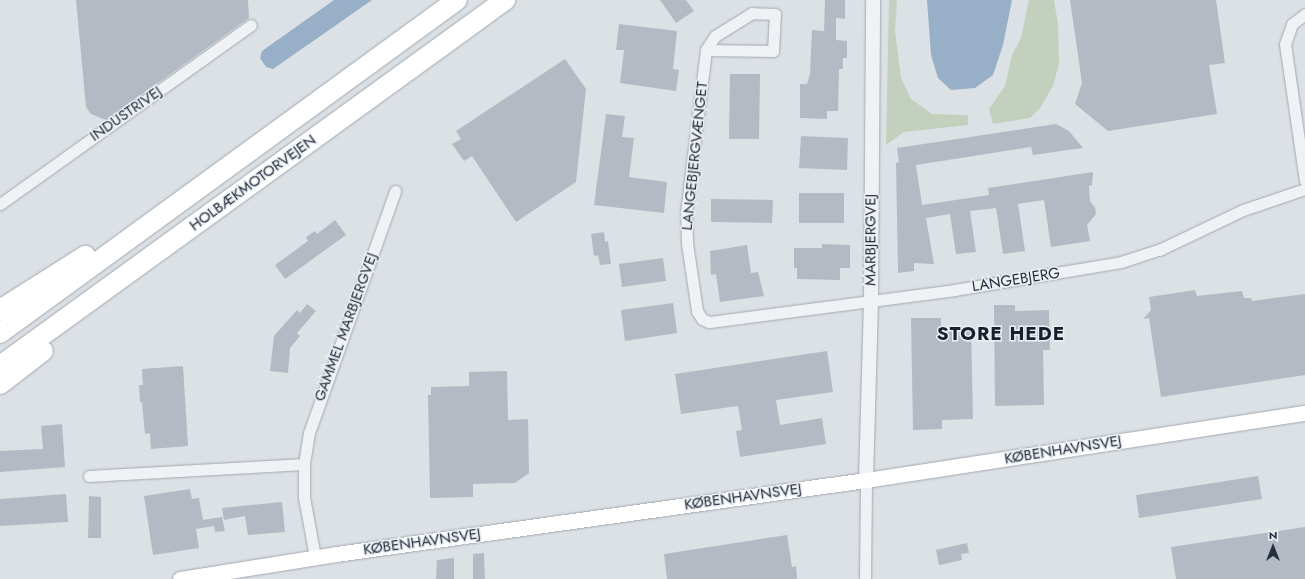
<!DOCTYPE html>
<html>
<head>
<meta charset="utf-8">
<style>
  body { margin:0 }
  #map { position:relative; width:1305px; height:579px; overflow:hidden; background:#dce1e6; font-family:Jost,sans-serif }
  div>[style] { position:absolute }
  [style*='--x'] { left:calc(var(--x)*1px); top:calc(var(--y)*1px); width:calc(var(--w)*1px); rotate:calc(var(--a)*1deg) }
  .green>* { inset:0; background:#c3d0bd }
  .water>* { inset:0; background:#97b0c7 }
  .building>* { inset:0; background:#b4bac3 }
  .roads { filter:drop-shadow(0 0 1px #a2a8b0) drop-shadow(0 0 1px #a2a8b0) }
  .minor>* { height:11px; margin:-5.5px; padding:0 5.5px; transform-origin:5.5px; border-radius:5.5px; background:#eff1f5 }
  .tertiary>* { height:14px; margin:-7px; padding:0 7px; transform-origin:7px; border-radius:7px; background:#eff1f5 }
  .secondary>* { height:15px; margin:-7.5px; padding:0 7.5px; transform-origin:7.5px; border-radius:7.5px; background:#fff }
  .motorway>* { height:20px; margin:-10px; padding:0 10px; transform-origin:10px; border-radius:10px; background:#fff }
  span { translate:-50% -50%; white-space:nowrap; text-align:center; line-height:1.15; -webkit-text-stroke:3px #ecf0f4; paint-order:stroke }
  .street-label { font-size:15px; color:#262f3d }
  .district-label { font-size:19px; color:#19202d; font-weight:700; letter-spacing:1px }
  .north { position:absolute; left:1253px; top:527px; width:40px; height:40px; -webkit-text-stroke:3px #ecf0f4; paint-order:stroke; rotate:0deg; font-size:11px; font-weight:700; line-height:16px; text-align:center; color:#262f3d }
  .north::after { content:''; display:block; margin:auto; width:14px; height:18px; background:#262f3d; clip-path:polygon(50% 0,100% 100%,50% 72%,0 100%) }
</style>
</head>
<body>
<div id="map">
  <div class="green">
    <i style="clip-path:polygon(889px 0,896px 0,897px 2px,895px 31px,901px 78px,911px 99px,932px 114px,968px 115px,968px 125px,904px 132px,886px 145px)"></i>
    <i style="clip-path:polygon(1029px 0,1054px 0,1058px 24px,1059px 63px,1053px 86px,1040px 108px,1030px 118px,993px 124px,989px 109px,1005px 86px,1012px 55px,1021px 38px)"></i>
  </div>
  <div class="water">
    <i style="clip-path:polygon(334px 0,372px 0,273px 69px,266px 67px,260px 58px,262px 51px)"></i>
    <i style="clip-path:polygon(927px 0,1012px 0,1003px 45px,993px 75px,975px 88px,951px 90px,938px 78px,931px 55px)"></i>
  </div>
  <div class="building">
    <i style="clip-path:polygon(76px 0,248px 0,249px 18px,106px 120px,91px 114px,86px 107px)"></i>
    <i style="clip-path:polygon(660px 0,686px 0,694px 11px,676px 23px)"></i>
    <i style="clip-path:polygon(825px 0,845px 0,845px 19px,836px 18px,836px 40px,847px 41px,847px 58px,843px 58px,843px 69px,839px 69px,838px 111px,827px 111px,827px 119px,800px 118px,800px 84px,807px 84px,810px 74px,812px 30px,824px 31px)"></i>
    <i style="clip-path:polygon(1070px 0,1216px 0,1225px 63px,1209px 65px,1217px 114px,1108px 131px,1075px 104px,1082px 83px)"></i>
    <i style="clip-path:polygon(619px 24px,677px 31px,673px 69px,679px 70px,676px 91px,620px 83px,624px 50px,616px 50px)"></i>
    <i style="clip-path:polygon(565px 59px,586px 89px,576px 182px,516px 222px,472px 156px,464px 161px,452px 144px,461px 139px,456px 131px)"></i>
    <i style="clip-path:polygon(730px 74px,760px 74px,759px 139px,729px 139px)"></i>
    <i style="clip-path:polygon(606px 114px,625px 116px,622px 137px,634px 138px,629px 177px,667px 182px,664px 213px,594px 205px)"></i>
    <i style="clip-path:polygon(1056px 124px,1069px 131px,1083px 148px,1033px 155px,1031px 147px,916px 165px,922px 205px,989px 195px,988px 188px,1093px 172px,1092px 185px,1089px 186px,1090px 201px,1095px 208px,1096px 214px,1087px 225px,1090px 241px,1051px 247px,1044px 200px,1018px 204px,1025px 251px,1003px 254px,996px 208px,970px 211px,976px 252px,956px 254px,950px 214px,926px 218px,934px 264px,914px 263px,914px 271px,898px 273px,896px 163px,899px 162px,897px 148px)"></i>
    <i style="clip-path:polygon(801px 136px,848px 138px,847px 170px,799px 168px)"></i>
    <i style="clip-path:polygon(799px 193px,844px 193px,844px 223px,799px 223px)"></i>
    <i style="clip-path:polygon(711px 199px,773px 200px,772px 223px,711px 222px)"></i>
    <i style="clip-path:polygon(335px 220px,346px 235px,285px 279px,275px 265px,308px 241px,306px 237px,315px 231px,317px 234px)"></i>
    <i style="clip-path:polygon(604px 232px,605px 242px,608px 241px,611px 264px,600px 265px,598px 255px,594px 256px,591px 234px)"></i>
    <i style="clip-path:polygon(822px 244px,850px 245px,850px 268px,840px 268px,840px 280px,797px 279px,797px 268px,794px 268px,794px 248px,822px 248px)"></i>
    <i style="clip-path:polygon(747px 245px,751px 273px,758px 272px,764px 296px,720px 302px,716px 274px,711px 275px,710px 251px)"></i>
    <i style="clip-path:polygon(663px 258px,666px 281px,622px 287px,619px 264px)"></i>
    <i style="clip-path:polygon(1195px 290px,1197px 296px,1242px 291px,1244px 298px,1251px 298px,1252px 301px,1305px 294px,1305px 375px,1161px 397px,1149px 318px,1143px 319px,1151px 310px,1149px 297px)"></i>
    <i style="clip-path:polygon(673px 303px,677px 333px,625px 341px,621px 310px)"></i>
    <i style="clip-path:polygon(307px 304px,316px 311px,297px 333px,300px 336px,290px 348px,288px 373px,270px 371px,274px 336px,297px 310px,300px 313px)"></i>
    <i style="clip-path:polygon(994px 305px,1015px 305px,1015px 311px,1049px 310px,1050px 350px,1043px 350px,1044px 405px,995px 406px)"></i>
    <i style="clip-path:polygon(911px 318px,941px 318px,941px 328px,971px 327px,973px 419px,942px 420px,942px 429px,913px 430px)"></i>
    <i style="clip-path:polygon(827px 351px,833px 392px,776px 400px,780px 425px,822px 418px,826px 444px,740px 457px,736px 431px,742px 430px,738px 406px,681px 414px,675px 374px)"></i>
    <i style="clip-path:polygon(183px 366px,188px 446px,151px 449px,150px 433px,145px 434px,142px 402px,140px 402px,139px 385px,143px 385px,142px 369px)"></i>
    <i style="clip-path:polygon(507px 371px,508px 420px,528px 419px,529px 473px,515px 483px,473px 484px,473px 497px,430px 498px,428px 395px,431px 395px,431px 387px,469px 386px,469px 372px)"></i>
    <i style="clip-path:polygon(62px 424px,65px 467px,0 472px,0 451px,43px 449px,41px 426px)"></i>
    <i style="clip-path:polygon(1258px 476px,1262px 499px,1139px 518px,1136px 495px)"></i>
    <i style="clip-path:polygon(190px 489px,192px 499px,199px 498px,203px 520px,222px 517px,225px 531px,215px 532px,214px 526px,196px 529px,199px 548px,153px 555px,144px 496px)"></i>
    <i style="clip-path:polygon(66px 494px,68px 522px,0 526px,0 499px)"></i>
    <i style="clip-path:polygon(89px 496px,101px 497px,101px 538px,88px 538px)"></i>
    <i style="clip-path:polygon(282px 502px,285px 532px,248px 535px,245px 516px,224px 520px,222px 508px)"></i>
    <i style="clip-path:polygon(1305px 527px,1305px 579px,1176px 579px,1171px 547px)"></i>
    <i style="clip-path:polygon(787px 535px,792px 567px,796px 566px,797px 579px,667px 579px,664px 554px)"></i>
    <i style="clip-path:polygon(967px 543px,969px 553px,961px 554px,962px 560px,939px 565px,936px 550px)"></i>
    <i style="clip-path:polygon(484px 553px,485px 579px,473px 579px,473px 554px)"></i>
    <i style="clip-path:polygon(454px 558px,454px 579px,436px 579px,437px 560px)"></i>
  </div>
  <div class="roads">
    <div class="minor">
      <i style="--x:1305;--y:14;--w:16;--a:142"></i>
      <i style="--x:1292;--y:24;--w:21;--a:109"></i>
      <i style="--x:1285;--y:44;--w:138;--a:81.7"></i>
      <i style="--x:706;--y:50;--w:67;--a:0.9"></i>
      <i style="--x:773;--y:51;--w:37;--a:-87"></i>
      <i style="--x:775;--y:14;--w:23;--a:-178"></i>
      <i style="--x:752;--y:13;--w:44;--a:148.1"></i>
      <i style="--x:715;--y:36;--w:17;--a:123"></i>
      <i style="--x:706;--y:50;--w:163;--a:97"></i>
      <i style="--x:686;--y:212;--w:31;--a:88"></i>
      <i style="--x:687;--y:243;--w:69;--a:81.6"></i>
      <i style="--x:697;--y:311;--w:9;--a:58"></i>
      <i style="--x:702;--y:319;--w:8;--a:23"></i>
      <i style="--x:709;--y:322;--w:247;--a:-7.4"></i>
      <i style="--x:954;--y:290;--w:169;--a:-9.5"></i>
      <i style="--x:1121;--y:262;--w:40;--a:-18"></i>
      <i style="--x:1159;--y:250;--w:93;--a:-25.5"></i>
      <i style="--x:1243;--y:210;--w:65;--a:-18.7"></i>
      <i style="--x:0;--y:204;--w:308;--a:-35.5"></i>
      <i style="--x:89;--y:476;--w:215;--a:-3.2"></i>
      <i style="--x:315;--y:557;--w:61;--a:-100.4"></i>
      <i style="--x:304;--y:497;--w:33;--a:-90"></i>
      <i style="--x:304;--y:464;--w:31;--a:-81"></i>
      <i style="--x:309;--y:433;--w:257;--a:-70.4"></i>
      <i style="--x:865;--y:579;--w:99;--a:-89.4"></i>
    </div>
    <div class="tertiary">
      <i style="--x:866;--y:480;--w:180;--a:-88.4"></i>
      <i style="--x:871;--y:300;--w:300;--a:-89.6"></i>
    </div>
    <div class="secondary">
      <i style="--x:180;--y:579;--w:158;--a:-9.1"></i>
      <i style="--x:336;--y:554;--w:535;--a:-7.95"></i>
      <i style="--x:866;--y:480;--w:444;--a:-8.7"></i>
    </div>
    <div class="motorway">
      <i style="--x:0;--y:310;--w:101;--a:-32.4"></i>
      <i style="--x:0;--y:333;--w:565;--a:-36.08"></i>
      <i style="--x:0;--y:366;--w:624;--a:-35.93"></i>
      <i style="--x:0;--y:384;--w:54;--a:-37.5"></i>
    </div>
  </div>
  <div class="street-label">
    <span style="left:126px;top:114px;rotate:-35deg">INDUSTRIVEJ</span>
    <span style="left:695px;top:156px;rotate:-84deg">LANGEBJERGVÆNGET</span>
    <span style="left:253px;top:183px;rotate:-36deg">HOLBÆKMOTORVEJEN</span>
    <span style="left:871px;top:240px;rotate:-90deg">MARBJERGVEJ</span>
    <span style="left:1016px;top:280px;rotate:-9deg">LANGEBJERG</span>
    <span style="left:346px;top:327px;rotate:-70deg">GAMMEL MARBJERGVEJ</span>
    <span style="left:1063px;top:450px;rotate:-9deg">KØBENHAVNSVEJ</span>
    <span style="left:743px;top:497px;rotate:-8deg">KØBENHAVNSVEJ</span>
    <span style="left:422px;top:542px;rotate:-8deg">KØBENHAVNSVEJ</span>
  </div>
  <div class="district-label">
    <span style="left:1001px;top:334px">STORE HEDE</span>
  </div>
  <div class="north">N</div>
</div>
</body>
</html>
